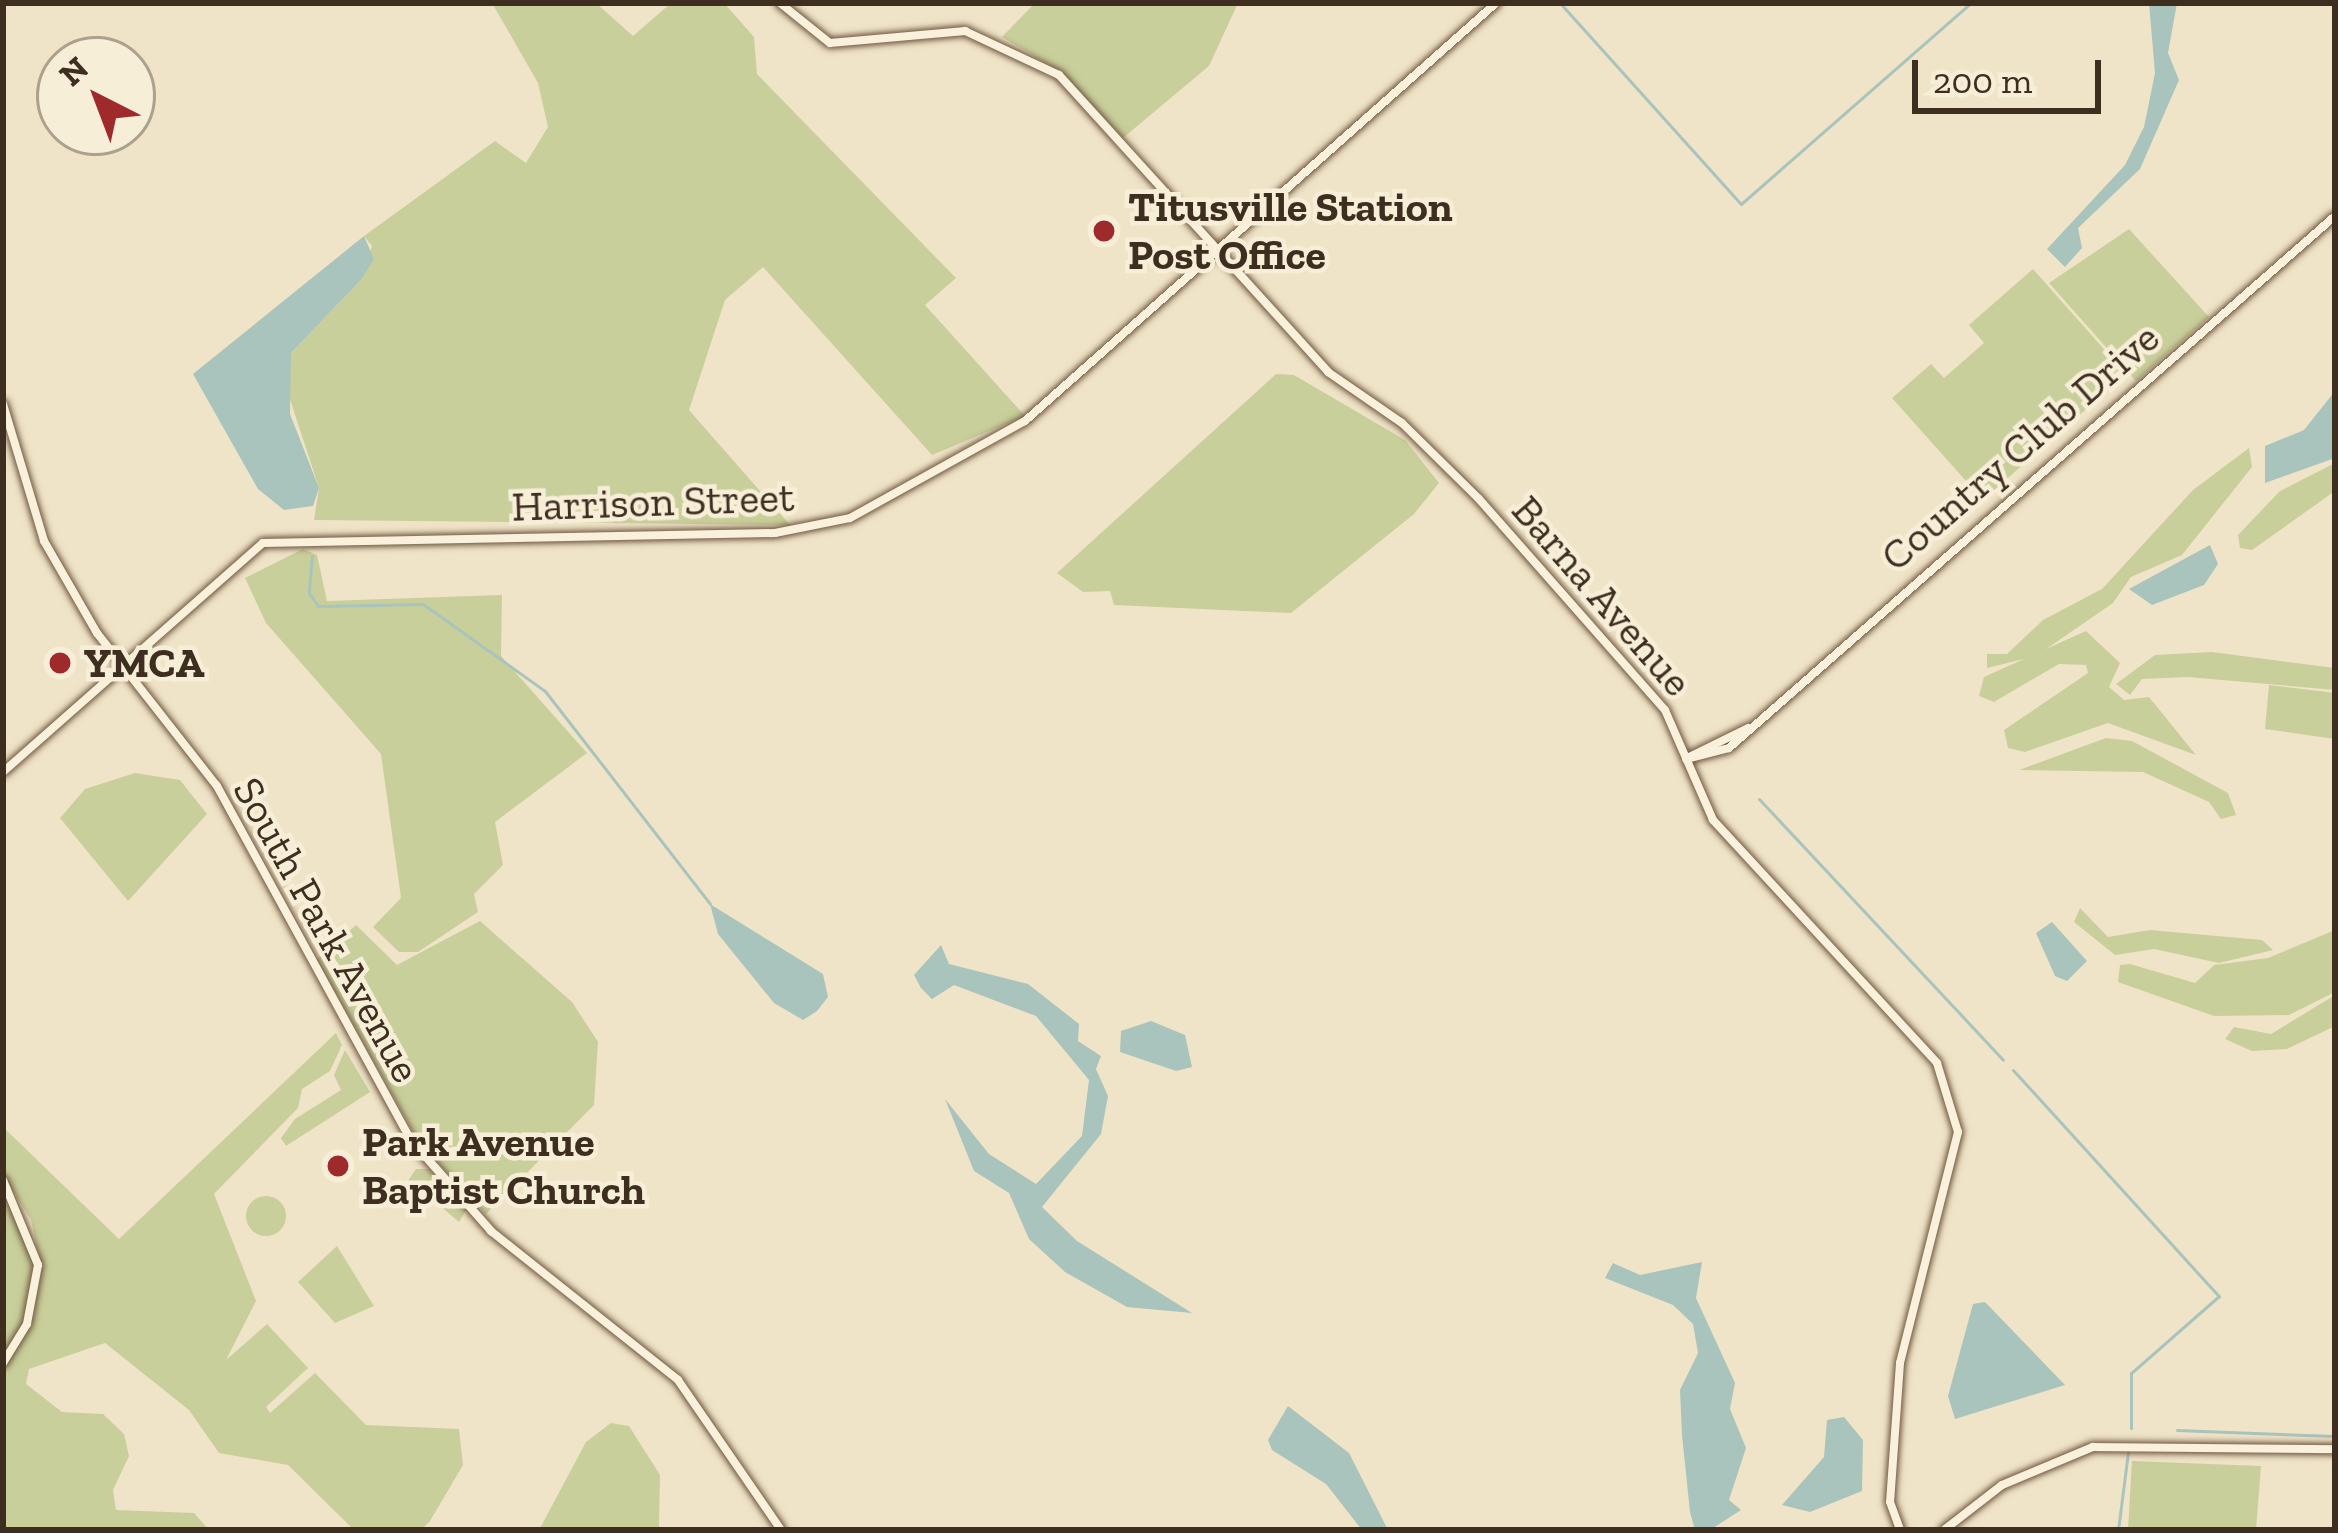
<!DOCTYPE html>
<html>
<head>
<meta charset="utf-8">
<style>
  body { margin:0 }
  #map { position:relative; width:2338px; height:1533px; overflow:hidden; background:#f0e4c8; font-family:"Zilla Slab",serif }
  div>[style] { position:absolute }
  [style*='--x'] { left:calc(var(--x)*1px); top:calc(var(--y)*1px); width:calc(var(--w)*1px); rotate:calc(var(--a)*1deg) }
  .green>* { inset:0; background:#c9cf9b }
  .round { border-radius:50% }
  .water>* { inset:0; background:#a9c4bc }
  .stream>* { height:3px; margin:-1.5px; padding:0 1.5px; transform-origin:1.5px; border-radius:1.5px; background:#a9c4bc }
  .roads { filter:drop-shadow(0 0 3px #6f573f) drop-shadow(0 0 3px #6f573f) }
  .secondary>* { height:8px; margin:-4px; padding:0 4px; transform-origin:4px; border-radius:4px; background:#faf1dc }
  .dots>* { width:33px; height:33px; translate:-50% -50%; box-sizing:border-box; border:6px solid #f7eed8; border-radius:50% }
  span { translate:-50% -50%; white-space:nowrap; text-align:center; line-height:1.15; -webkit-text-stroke:9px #f7eed8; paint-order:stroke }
  .poi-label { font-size:42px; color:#3d2e20; font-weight:700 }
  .left { translate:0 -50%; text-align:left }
  .street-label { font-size:42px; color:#3d2e20 }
  .frame { position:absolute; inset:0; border:6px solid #3d2e20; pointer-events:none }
  .north { position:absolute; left:36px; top:36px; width:120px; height:120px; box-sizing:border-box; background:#f7eed8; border:3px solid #ada18e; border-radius:50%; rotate:318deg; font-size:33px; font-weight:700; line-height:48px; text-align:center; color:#3d2e20 }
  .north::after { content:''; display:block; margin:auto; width:42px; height:54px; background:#9e2a2b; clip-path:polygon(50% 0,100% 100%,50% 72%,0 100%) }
  .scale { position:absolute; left:1912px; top:60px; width:189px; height:54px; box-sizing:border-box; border:6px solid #3d2e20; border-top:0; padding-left:15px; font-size:36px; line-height:42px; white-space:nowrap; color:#3d2e20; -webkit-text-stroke:9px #f7eed8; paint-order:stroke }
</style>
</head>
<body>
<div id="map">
  <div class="green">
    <i style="clip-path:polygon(492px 3px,596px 3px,633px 36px,671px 3px,724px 3px,754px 37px,757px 74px,956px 278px,925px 305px,1025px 416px,932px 455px,763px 267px,725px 300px,689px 410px,790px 525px,314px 520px,319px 488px,285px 384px,291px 353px,361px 280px,372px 246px,364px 236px,495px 141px,526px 163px,548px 127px,538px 83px)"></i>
    <i style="clip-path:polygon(1035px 3px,1238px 3px,1209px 66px,1123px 138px,1061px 72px,1002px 37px)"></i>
    <i style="clip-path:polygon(2129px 229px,2209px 317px,2136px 381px,2049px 283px)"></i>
    <i style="clip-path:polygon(2033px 269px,2126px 374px,1983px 500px,1892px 398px,1931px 364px,1944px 378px,1984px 343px,1969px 325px)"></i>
    <i style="clip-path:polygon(1276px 374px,1294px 375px,1405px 440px,1439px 483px,1414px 514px,1291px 613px,1114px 605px,1110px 591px,1083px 592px,1057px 573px)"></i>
    <i style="clip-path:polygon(2249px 448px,2252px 467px,2182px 555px,2131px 577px,2113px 603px,2036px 656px,1987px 668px,1987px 654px,2007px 654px,2043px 620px,2102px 589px,2193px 490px)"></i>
    <i style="clip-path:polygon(2335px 463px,2335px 491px,2252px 550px,2240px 548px,2238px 535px,2280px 491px)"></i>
    <i style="clip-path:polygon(303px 549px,317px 555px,327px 601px,502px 595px,501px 656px,587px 753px,495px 822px,503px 865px,474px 894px,478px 912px,418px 952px,399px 952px,373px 927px,401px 898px,381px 754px,266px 623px,245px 578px)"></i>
    <i style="clip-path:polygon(2086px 631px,2120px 663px,2109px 687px,2124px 700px,2149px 697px,2196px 755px,2108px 723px,2025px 752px,2008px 748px,2004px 730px,2088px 673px,2086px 665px,2059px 664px,1994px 702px,1979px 696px,1984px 677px)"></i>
    <i style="clip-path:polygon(2212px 652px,2335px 668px,2335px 690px,2188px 677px,2142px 679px,2130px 695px,2116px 684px,2155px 655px)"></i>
    <i style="clip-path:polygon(2269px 685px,2335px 693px,2335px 739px,2265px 729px)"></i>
    <i style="clip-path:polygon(2106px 738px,2132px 741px,2228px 793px,2236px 815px,2221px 819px,2209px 802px,2143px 772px,2019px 770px)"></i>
    <i style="clip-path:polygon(135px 773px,180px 780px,207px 814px,128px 901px,60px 818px,85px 789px)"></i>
    <i style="clip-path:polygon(2080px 908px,2108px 937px,2150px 930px,2262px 940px,2273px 950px,2219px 963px,2154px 949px,2115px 955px,2074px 922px)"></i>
    <i style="clip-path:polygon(480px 921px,572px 1002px,598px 1042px,594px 1105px,486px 1214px,419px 1142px,317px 959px,356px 925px,397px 965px)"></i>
    <i style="clip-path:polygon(2335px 930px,2335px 992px,2289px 1015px,2214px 1016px,2118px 982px,2120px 965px,2130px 964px,2195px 983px,2214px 965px,2268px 958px)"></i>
    <i style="clip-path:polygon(2335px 995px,2335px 1026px,2287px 1049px,2252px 1051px,2225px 1039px,2234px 1027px,2271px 1034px)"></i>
    <i style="clip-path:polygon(336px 1033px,342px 1045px,330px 1071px,302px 1089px,298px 1108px,214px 1194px,256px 1301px,226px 1360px,267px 1324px,308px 1368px,266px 1407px,270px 1413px,315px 1373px,366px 1425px,459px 1429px,463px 1465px,430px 1521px,421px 1530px,354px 1530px,288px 1465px,219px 1453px,189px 1410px,105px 1343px,29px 1369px,26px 1384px,62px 1412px,103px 1414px,124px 1434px,129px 1456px,113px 1490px,116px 1510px,194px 1513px,209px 1530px,3px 1530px,3px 1368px,30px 1326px,41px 1266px,31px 1220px,3px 1174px,3px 1127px,119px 1239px)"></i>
    <i style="clip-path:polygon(345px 1050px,370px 1092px,286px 1146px,281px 1138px,295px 1119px,341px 1090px,334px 1075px)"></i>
    <i style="clip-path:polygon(416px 1169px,429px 1169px,466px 1210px,459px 1222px,419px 1188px,399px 1194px)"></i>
    <i style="clip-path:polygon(3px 1186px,34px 1264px,23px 1323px,3px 1358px)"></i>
    <i class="round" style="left:246px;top:1196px;width:40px;height:40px"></i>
    <i style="clip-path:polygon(337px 1246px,374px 1306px,335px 1323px,298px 1282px)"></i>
    <i style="clip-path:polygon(611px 1423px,629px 1426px,660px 1475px,659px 1530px,539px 1530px,586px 1442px)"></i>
    <i style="clip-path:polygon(2132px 1461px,2261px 1466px,2256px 1530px,2128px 1530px)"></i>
  </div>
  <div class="water">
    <i style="clip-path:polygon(2149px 3px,2177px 3px,2168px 53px,2179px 80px,2140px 169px,2078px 228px,2082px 248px,2065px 267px,2047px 249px,2125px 165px,2144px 127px,2155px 73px)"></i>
    <i style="clip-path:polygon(364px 236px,374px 259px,361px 280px,291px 353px,290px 414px,319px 488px,313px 506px,284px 510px,258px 489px,193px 374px)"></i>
    <i style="clip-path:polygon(2335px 391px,2335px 458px,2265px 483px,2265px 446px,2304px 430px)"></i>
    <i style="clip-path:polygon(2210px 545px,2218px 564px,2204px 585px,2152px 605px,2129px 589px)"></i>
    <i style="clip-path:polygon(710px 904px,823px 974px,828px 997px,817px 1011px,803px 1020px,774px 1003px,718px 934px)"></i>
    <i style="clip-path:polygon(2052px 922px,2087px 961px,2067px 981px,2055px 976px,2036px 933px)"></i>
    <i style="clip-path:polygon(941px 945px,949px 964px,1028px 984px,1079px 1024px,1078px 1041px,1101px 1056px,1096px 1069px,1108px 1096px,1101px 1134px,1042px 1207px,1077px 1241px,1192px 1313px,1127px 1307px,1065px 1272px,1029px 1239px,1009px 1193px,974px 1171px,945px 1099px,989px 1154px,1036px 1184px,1082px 1136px,1089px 1080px,1036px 1016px,954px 985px,932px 999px,921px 988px,914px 975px)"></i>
    <i style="clip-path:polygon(1151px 1021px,1185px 1035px,1192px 1067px,1176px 1071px,1120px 1052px,1121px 1031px)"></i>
    <i style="clip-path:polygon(1702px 1262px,1696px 1298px,1735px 1383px,1730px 1409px,1746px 1448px,1729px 1500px,1741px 1510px,1710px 1530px,1695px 1530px,1690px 1512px,1682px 1435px,1680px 1390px,1698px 1353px,1693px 1324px,1673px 1305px,1605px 1278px,1613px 1263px,1640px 1275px)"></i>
    <i style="clip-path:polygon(1985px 1302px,2065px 1385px,1955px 1419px,1948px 1396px,1973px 1304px)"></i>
    <i style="clip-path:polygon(1288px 1406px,1349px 1453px,1388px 1530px,1362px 1530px,1326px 1484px,1272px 1450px,1268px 1440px)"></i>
    <i style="clip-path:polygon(1844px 1417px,1863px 1440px,1862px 1491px,1810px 1512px,1782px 1505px,1824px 1457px,1827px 1420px)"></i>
  </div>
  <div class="stream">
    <i style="--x:1560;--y:3;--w:270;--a:48"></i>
    <i style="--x:1741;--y:204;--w:305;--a:-41.2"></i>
    <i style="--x:312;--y:556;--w:37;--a:95"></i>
    <i style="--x:309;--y:593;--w:16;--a:55"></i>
    <i style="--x:318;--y:606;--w:105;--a:-1.1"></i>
    <i style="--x:423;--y:604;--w:150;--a:35.5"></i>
    <i style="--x:545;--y:691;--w:269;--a:52.2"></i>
    <i style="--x:1759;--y:799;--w:357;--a:46.9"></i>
    <i style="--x:2013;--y:1070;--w:306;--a:47.7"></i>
    <i style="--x:2219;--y:1296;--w:117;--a:138.8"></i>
    <i style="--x:2131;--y:1373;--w:55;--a:90"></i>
    <i style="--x:2177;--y:1430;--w:158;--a:2.2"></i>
    <i style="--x:2118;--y:1530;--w:79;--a:-82.7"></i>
  </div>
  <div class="roads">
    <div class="secondary">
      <i style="--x:780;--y:3;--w:64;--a:38.7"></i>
      <i style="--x:830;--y:43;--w:136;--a:-5.1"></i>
      <i style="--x:965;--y:31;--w:104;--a:25.1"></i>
      <i style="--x:1059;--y:75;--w:401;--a:47.8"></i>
      <i style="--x:1328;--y:372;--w:90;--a:34.6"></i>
      <i style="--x:1402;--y:423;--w:108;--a:44.6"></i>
      <i style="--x:1479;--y:499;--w:281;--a:48.6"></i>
      <i style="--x:1665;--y:710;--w:120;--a:66.4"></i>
      <i style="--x:1713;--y:820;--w:330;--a:47.3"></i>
      <i style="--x:1937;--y:1063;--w:72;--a:73.1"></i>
      <i style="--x:1958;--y:1132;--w:238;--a:104.1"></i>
      <i style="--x:1900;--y:1363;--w:139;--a:94.1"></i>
      <i style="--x:1890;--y:1502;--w:30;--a:70"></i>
      <i style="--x:3;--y:404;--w:143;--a:73.3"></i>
      <i style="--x:44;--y:541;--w:106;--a:60.1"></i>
      <i style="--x:97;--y:633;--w:194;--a:51.9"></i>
      <i style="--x:217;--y:786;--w:402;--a:61.3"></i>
      <i style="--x:410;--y:1139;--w:123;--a:48.6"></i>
      <i style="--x:491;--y:1231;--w:239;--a:38.5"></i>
      <i style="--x:678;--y:1380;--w:182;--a:55.5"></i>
      <i style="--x:1687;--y:758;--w:68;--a:-26.2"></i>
      <i style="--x:1686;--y:759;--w:44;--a:-14.3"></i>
      <i style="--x:1729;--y:748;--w:806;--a:-41.28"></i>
      <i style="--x:3;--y:772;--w:346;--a:-41.4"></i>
      <i style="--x:263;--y:543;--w:512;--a:-1.12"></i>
      <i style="--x:775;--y:533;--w:76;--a:-11.3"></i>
      <i style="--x:850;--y:518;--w:200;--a:-29"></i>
      <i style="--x:1025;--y:421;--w:630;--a:-41.59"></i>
      <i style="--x:3;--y:1180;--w:92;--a:67.6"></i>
      <i style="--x:38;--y:1265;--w:60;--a:100.6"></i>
      <i style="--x:27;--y:1324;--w:46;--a:121.6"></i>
      <i style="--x:1944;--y:1530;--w:73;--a:-37.8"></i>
      <i style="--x:2002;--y:1485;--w:99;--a:-22.7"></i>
      <i style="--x:2093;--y:1447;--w:242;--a:0.5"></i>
    </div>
  </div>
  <div class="dots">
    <i style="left:1104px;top:231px;background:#9e2a2b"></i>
    <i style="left:60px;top:663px;background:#9e2a2b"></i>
    <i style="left:338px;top:1166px;background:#9e2a2b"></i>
  </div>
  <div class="poi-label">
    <span class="left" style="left:1128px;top:231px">Titusville Station<br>Post Office</span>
    <span class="left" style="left:84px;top:663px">YMCA</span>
    <span class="left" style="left:362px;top:1166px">Park Avenue<br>Baptist Church</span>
  </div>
  <div class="street-label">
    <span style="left:2020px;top:447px;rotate:-41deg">Country Club Drive</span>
    <span style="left:653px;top:502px;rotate:-2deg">Harrison Street</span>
    <span style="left:1602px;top:596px;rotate:49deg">Barna Avenue</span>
    <span style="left:327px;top:930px;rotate:61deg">South Park Avenue</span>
  </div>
  <div class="frame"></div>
  <div class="north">N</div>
  <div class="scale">200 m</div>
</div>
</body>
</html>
